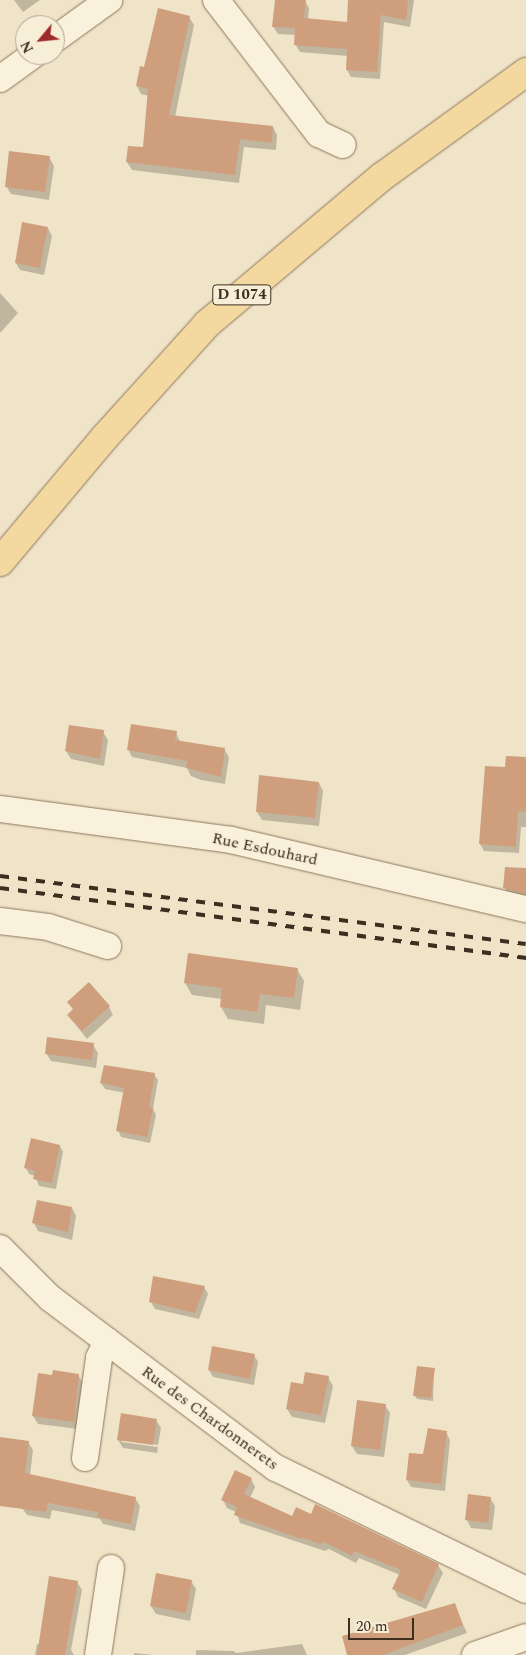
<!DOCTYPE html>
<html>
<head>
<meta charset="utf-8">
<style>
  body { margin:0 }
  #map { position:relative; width:526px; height:1655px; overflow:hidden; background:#f0e4c8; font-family:Spectral,serif }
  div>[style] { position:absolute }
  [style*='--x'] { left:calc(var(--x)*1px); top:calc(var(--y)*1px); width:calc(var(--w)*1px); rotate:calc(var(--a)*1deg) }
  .shadow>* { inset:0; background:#0003 }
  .building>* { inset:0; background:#cf9f7d }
  .roads { filter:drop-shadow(0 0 1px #8d765c) drop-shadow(0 0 1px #8d765c) }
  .minor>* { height:26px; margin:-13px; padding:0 13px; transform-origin:13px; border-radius:13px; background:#faf1dc }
  .primary>* { height:28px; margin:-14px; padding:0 14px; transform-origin:14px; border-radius:14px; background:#f3d9a0 }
  .rail>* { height:4px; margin-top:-2px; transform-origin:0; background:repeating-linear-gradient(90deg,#3d2e20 0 9px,transparent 0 18px) }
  span { translate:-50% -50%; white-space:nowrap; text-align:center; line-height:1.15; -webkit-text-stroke:4px #f7eed8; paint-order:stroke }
  .shield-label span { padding:1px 4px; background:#f7eed8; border:1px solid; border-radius:4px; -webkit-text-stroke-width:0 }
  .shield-label { font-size:15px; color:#3d2e20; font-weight:700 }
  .street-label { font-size:16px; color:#3d2e20 }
  .north { position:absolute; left:15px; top:15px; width:50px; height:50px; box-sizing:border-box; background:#f7eed8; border:1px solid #ada18e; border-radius:50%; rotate:242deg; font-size:14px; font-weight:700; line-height:20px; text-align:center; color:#3d2e20 }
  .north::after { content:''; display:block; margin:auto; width:18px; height:22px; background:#9e2a2b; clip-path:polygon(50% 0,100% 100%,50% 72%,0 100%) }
  .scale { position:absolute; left:348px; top:1618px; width:66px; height:22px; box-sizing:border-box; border:2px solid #3d2e20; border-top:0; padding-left:6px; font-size:15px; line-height:18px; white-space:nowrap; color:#3d2e20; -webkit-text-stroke:4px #f7eed8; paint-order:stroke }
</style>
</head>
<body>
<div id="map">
  <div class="shadow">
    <i style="clip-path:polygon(14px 0,40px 0,23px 12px)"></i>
    <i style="clip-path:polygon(276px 0,305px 1px,309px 8px,308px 20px,348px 24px,377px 0,414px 0,410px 27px,384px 22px,380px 79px,351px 77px,347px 70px,348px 56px,300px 52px,295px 44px,296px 35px,278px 34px,273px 26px)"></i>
    <i style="clip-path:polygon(189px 17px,194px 25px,175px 117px,273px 127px,277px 135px,276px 150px,244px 147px,239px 183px,132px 170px,127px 162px,144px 149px,149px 96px,141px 94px,137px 86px,145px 69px)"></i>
    <i style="clip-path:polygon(49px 157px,54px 166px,49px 200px,11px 194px,6px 186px)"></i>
    <i style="clip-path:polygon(48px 228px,52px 236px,44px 275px,20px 270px,16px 263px)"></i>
    <i style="clip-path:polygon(0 293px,18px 313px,0 333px)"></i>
    <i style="clip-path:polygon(103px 732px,108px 740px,104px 766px,71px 759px,66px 751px)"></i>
    <i style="clip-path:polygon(176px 732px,180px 742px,224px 749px,229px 757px,225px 784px,201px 780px,191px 776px,187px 768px,132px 757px,128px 749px)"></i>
    <i style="clip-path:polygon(526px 760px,526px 827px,521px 827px,519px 853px,484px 851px,480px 844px,506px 768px)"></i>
    <i style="clip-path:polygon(319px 783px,323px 791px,319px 826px,262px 820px,257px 812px)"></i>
    <i style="clip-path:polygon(526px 870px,526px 900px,509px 896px,505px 888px)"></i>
    <i style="clip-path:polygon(297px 969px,304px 981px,300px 1010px,266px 1005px,264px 1024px,228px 1019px,221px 1007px,222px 999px,192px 995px,185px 983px)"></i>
    <i style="clip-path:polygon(69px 1002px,109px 1007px,113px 1015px,87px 1039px,68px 1015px,74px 1011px)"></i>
    <i style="clip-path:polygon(93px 1045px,98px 1053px,96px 1068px,51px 1061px,46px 1053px)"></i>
    <i style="clip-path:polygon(154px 1074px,158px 1080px,153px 1109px,156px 1115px,150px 1143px,121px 1137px,118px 1130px,125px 1093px,105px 1089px,101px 1083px)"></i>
    <i style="clip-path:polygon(60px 1146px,63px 1152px,56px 1189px,39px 1186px,35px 1176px,29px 1174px,26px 1168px)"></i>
    <i style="clip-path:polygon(72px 1208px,76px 1216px,72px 1240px,38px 1231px,34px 1223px)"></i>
    <i style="clip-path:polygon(204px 1287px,208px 1294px,199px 1319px,155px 1309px,151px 1302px)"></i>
    <i style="clip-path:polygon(254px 1355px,258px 1362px,254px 1385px,213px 1377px,209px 1370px)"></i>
    <i style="clip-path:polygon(434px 1369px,433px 1401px,417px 1399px,415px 1396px)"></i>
    <i style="clip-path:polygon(78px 1375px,83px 1383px,78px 1429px,38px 1424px,33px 1416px,53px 1376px)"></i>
    <i style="clip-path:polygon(328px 1377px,333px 1386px,325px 1423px,292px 1417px,287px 1409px)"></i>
    <i style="clip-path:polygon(385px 1405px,390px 1413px,384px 1457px,357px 1454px,352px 1446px)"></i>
    <i style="clip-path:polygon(156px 1420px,161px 1428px,158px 1445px,122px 1440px,122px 1442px,158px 1447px,157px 1453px,123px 1448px,118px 1440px)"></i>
    <i style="clip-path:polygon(446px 1432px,450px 1440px,445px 1491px,411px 1487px,407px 1480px)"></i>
    <i style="clip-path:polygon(0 1439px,28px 1442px,33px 1450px,30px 1475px,135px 1498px,140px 1506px,135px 1531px,103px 1524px,100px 1519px,52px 1510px,50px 1519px,27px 1515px,0 1476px)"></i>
    <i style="clip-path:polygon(251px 1479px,255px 1487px,250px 1498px,292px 1518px,311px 1516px,316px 1506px,438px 1565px,443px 1573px,426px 1609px,398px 1597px,394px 1589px,400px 1575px,359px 1558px,356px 1563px,329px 1549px,325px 1551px,240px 1523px,236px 1512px,227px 1508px,223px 1500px)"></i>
    <i style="clip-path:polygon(490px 1498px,495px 1506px,492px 1530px,471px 1528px,467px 1520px)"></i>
    <i style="clip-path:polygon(191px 1581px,196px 1589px,190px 1621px,156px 1614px,151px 1606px)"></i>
    <i style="clip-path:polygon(77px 1582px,82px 1590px,71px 1650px,74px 1655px,35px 1655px,37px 1644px,40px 1645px)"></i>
    <i style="clip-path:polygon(454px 1605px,467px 1633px,405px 1655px,348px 1655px)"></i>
    <i style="clip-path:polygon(302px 1644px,307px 1655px,196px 1655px,196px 1650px,234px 1651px,236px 1653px)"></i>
    <i style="clip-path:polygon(134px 1653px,154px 1655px,134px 1655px)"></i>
  </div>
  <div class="building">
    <i style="clip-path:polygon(275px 0,306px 0,304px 18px,347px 22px,348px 0,408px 0,406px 20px,381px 15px,377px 72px,346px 70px,347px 49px,294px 45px,295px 28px,272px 27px)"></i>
    <i style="clip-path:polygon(158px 8px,190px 16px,169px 115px,273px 126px,272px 143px,240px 139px,235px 175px,126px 162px,128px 146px,143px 147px,148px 89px,136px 86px,140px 66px,144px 67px)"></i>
    <i style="clip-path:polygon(9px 151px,50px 156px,45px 192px,5px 187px)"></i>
    <i style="clip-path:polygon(22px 222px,48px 227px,40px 268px,15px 263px)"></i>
    <i style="clip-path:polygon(131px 724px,177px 731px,175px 740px,225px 748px,221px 777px,186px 768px,187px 761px,127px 750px)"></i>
    <i style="clip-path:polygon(69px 725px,104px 730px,100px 759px,65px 751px)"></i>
    <i style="clip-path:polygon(506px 756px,526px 757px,526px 812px,518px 811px,516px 847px,479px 844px,485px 766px,505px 767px)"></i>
    <i style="clip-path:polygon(259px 775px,319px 782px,315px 818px,256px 812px)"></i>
    <i style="clip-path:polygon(505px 867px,526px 868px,526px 894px,503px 888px)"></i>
    <i style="clip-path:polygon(188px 953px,298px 968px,294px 998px,260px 994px,257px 1012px,220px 1007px,222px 988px,184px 983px)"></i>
    <i style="clip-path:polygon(89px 982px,110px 1006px,82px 1031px,67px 1015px,73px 1009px,67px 1002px)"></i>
    <i style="clip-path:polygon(47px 1037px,94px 1043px,92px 1060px,45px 1054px)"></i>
    <i style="clip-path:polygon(104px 1065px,155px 1073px,149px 1107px,153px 1108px,147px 1137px,116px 1131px,124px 1088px,100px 1083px)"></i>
    <i style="clip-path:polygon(31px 1138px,60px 1145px,52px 1183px,33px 1179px,35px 1171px,24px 1168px)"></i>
    <i style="clip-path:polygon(37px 1200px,72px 1207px,68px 1232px,32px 1223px)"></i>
    <i style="clip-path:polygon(153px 1276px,205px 1286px,195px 1313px,149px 1302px)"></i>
    <i style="clip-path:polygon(212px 1346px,255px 1354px,250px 1379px,208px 1370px)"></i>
    <i style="clip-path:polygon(417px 1366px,435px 1368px,431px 1398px,413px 1396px)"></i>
    <i style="clip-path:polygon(53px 1370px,79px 1374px,74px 1422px,32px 1416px,38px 1373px,52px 1375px)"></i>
    <i style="clip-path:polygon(305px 1372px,329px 1376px,321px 1415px,286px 1409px,291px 1382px,303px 1384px)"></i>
    <i style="clip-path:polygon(357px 1400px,386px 1404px,380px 1450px,351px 1446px)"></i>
    <i style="clip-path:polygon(121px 1413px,157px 1419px,153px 1445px,117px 1440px)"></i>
    <i style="clip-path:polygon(428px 1428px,447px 1431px,441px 1484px,406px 1480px,409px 1453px,423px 1454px)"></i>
    <i style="clip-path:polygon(0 1437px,29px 1441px,25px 1473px,136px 1497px,131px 1524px,97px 1517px,98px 1512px,48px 1503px,46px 1512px,0 1506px)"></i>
    <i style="clip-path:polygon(235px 1470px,252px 1478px,244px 1494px,292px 1516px,296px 1507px,311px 1514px,315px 1504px,439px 1564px,422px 1602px,392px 1589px,401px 1570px,354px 1551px,352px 1556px,324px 1542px,320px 1544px,301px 1537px,301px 1539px,234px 1515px,237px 1507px,221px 1500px)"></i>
    <i style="clip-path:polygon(468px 1494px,491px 1497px,488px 1523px,465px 1520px)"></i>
    <i style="clip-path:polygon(156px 1573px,192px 1580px,186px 1613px,150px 1606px)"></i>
    <i style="clip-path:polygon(49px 1576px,78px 1581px,65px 1655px,37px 1655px)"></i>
    <i style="clip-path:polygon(455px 1603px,463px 1625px,383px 1655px,347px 1655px,342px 1636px)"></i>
  </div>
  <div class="roads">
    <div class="minor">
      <i style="--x:216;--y:0;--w:169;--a:52.5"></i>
      <i style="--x:319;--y:134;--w:26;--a:25"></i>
      <i style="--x:55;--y:39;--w:67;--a:-35.8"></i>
      <i style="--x:0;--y:79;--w:41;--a:-36"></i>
      <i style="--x:0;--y:809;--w:233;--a:7.6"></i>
      <i style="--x:231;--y:840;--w:303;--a:13.2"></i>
      <i style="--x:0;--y:921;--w:48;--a:7.1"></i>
      <i style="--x:48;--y:927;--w:63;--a:17.6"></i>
      <i style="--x:0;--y:1248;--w:71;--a:45"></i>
      <i style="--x:50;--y:1298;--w:283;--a:37"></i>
      <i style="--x:276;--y:1468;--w:278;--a:26"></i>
      <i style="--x:85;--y:1458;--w:101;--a:-82"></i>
      <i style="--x:99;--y:1358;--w:19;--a:-65"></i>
      <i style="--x:98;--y:1655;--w:88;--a:-81.5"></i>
      <i style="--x:475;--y:1655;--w:54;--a:-19.4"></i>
    </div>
    <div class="primary">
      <i style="--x:0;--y:562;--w:163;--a:-50"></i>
      <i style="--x:105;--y:437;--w:152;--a:-47.9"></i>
      <i style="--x:207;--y:324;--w:230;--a:-40.1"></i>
      <i style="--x:383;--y:176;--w:177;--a:-36"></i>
    </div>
  </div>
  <div class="rail">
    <i style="--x:0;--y:876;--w:530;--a:7.37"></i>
    <i style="--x:0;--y:888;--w:531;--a:7.58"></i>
  </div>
  <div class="shield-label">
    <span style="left:242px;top:295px">D 1074</span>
  </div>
  <div class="street-label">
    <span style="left:265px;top:849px;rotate:12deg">Rue Esdouhard</span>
    <span style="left:210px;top:1418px;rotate:36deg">Rue des Chardonnerets</span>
  </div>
  <div class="north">N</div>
  <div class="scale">20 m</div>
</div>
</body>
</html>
